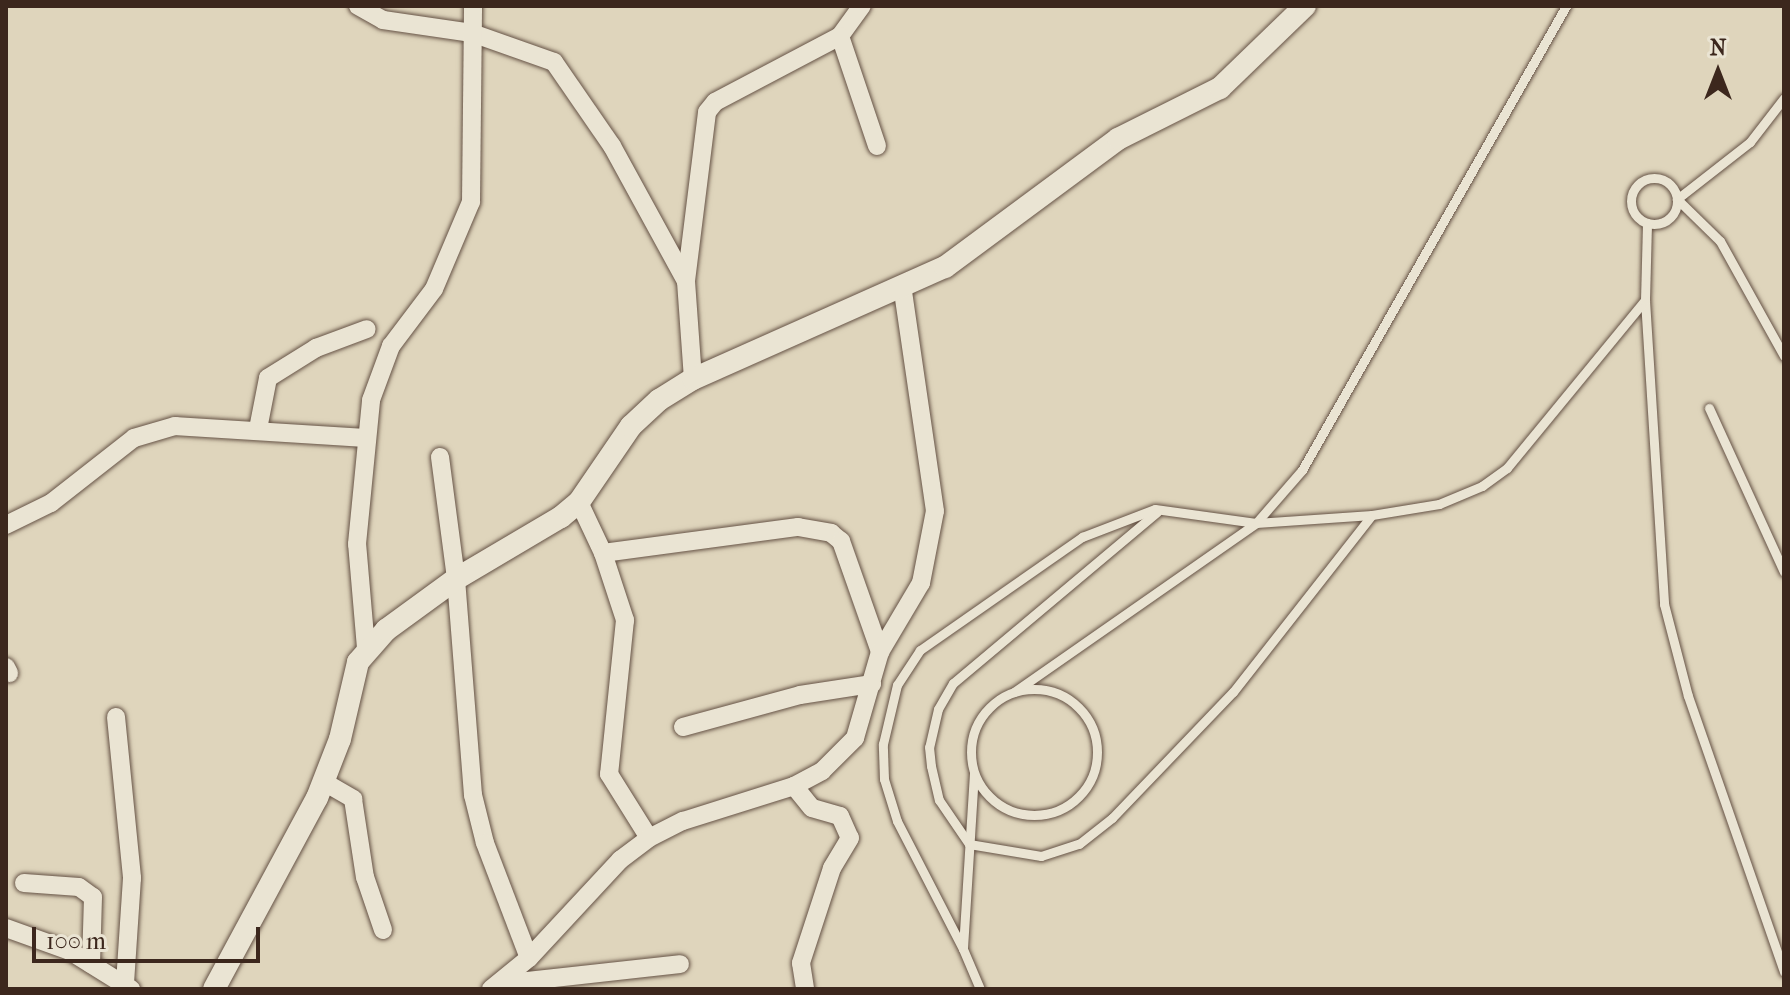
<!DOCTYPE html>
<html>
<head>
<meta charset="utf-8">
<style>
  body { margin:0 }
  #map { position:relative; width:1790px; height:995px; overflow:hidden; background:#dfd5bc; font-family:"IM FELL French Canon",serif }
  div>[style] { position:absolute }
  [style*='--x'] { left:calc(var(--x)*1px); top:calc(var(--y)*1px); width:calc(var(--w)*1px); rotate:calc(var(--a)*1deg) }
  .roads { filter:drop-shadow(0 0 2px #655245) drop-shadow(0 0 2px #655245) }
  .service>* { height:9px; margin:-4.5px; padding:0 4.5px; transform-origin:4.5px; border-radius:4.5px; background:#eae4d3 }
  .service>.ring { margin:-4.5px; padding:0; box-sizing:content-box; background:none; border:9px solid #eae4d3; border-radius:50% }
  .minor>* { height:18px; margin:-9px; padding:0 9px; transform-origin:9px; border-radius:9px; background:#eae4d3 }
  .tertiary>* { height:22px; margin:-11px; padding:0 11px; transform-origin:11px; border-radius:11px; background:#eae4d3 }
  span { translate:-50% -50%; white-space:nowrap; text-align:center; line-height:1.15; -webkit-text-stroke:6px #eae4d3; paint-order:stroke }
  .frame { position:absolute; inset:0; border:8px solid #3c271d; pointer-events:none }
  .north { position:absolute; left:1678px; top:32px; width:80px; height:80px; -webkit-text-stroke:6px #eae4d3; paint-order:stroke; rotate:0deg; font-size:22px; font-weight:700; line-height:32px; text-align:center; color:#3c271d }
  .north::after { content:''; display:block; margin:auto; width:28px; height:36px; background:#3c271d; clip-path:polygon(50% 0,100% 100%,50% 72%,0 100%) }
  .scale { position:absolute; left:32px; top:927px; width:228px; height:36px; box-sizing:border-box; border:4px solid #3c271d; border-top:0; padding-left:10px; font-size:24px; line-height:28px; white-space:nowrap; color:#3c271d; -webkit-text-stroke:6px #eae4d3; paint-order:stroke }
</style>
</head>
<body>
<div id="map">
  <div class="roads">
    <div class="service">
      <i style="--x:1784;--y:98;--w:56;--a:127.7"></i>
      <i style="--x:1750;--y:142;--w:93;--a:142"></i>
      <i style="--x:1677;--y:199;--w:60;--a:44.3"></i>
      <i style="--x:1720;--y:241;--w:132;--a:60.9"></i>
      <i class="ring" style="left:1631px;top:178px;width:37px;height:37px"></i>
      <i style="--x:1645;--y:300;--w:305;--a:86.4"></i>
      <i style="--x:1664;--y:604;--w:95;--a:75.4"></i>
      <i style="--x:1688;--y:696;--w:292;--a:70.8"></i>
      <i style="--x:1709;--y:408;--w:180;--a:65.4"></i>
      <i style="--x:1157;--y:512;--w:266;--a:140"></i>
      <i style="--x:953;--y:683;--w:30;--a:120"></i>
      <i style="--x:938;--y:709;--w:39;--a:103"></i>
      <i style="--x:929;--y:747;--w:19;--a:84"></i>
      <i style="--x:931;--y:766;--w:35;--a:77"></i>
      <i style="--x:939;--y:800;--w:53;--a:55.7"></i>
      <i style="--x:969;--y:844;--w:73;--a:9.5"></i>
      <i style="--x:1041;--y:856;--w:40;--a:-18"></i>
      <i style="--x:1079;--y:844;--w:42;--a:-38.2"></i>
      <i style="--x:1112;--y:818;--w:175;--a:-46.2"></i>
      <i style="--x:1233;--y:692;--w:225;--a:-51.9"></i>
      <i class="ring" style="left:971px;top:689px;width:117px;height:117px"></i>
      <i style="--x:1014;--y:692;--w:295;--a:-34.9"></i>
      <i style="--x:1256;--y:523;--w:70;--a:-49"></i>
      <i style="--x:1302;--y:470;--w:534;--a:-60.36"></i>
      <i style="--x:974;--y:773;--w:176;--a:93.6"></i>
      <i style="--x:963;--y:949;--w:43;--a:67"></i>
      <i style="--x:963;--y:949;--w:144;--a:-117.3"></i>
      <i style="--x:897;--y:821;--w:44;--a:-107.2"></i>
      <i style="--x:884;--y:779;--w:35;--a:-92"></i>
      <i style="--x:883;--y:744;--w:61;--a:-76.7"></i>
      <i style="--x:897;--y:685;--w:42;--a:-56.7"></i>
      <i style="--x:920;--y:650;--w:198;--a:-34.9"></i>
      <i style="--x:1082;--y:537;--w:78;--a:-21"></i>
      <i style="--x:1155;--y:509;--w:102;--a:7.9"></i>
      <i style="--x:1256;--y:523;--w:116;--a:-3.9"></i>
      <i style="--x:1372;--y:515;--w:68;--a:-9.3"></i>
      <i style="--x:1439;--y:504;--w:47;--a:-22.7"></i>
      <i style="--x:1482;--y:486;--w:31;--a:-36"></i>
      <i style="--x:1507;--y:468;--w:217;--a:-50.6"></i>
      <i style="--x:1645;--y:300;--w:77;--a:-88.5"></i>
    </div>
    <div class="minor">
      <i style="--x:358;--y:6;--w:29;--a:29"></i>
      <i style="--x:383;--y:20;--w:90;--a:8.3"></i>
      <i style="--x:472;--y:33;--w:87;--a:19.5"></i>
      <i style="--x:554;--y:62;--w:102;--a:55.4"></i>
      <i style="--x:612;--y:146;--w:154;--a:61.3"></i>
      <i style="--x:840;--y:36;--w:37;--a:-54"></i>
      <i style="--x:693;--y:379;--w:98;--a:-94.1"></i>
      <i style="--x:686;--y:281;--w:170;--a:-82.9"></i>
      <i style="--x:707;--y:112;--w:13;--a:-51"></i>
      <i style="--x:715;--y:102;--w:141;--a:-27.8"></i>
      <i style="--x:840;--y:36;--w:116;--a:71.4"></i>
      <i style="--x:258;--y:429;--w:52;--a:-78.9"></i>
      <i style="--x:268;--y:378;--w:57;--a:-32"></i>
      <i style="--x:316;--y:348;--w:54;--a:-20.4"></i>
      <i style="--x:440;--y:457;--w:123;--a:82.5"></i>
      <i style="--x:456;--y:579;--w:217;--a:85.5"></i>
      <i style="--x:473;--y:795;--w:49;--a:76"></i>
      <i style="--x:485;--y:843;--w:123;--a:69.1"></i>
      <i style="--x:579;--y:502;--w:56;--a:64.8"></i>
      <i style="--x:603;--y:553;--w:71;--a:71.8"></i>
      <i style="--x:625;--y:620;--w:155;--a:95.9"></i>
      <i style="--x:609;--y:774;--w:75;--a:58"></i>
      <i style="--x:6;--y:525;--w:50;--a:-26.1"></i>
      <i style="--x:51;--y:503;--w:105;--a:-38.1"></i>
      <i style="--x:134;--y:438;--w:43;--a:-16.3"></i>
      <i style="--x:175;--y:426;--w:190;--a:3.6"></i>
      <i style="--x:603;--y:553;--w:197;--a:-7.6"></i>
      <i style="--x:798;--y:527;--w:34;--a:10"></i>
      <i style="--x:831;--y:533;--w:13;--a:39"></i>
      <i style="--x:841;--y:541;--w:118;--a:70.6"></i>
      <i style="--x:366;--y:648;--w:104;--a:-94.9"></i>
      <i style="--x:357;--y:544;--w:145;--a:-84.4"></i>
      <i style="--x:371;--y:400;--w:58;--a:-69.7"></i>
      <i style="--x:391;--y:346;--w:71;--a:-53"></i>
      <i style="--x:434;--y:289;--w:95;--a:-67"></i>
      <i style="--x:471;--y:202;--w:196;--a:-89.4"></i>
      <i style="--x:6;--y:667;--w:7;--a:63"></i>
      <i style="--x:116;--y:717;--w:162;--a:84.3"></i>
      <i style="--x:132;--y:878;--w:105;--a:93.8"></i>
      <i style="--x:683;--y:727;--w:121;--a:-15.3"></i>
      <i style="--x:800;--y:695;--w:73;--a:-8.7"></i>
      <i style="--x:324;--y:782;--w:34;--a:30"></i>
      <i style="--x:353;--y:799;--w:79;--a:81.3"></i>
      <i style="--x:365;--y:877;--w:56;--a:71.2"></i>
      <i style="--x:794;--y:786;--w:28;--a:51"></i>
      <i style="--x:812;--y:808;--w:29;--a:16"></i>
      <i style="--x:840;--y:816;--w:24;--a:66"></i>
      <i style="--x:850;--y:838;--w:35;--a:121"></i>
      <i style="--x:832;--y:868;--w:100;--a:108.1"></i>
      <i style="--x:801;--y:963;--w:26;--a:81"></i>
      <i style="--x:24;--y:883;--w:55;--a:4.2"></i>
      <i style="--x:79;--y:887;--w:17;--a:36"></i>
      <i style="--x:93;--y:897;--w:67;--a:91.7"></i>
      <i style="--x:6;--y:928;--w:68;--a:19.8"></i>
      <i style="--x:70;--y:951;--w:72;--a:31.9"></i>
      <i style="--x:500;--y:984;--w:181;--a:-6.3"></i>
      <i style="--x:491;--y:989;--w:49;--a:-39.2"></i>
      <i style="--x:529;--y:958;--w:134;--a:-47.1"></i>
      <i style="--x:620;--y:860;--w:36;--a:-37"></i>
      <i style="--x:649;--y:838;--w:38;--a:-27"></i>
      <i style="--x:683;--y:821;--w:116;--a:-17.5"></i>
      <i style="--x:794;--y:786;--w:32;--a:-28"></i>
      <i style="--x:822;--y:771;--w:47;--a:-45"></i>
      <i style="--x:855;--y:738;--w:90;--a:-73.8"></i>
      <i style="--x:880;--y:652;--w:80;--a:-59.3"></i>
      <i style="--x:921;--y:583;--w:73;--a:-79"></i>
      <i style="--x:935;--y:511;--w:227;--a:-98.3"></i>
    </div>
    <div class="tertiary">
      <i style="--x:214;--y:989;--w:217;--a:-61.7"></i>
      <i style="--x:317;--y:798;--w:63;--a:-68.7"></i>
      <i style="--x:340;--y:739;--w:79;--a:-76.8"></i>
      <i style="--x:358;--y:662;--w:43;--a:-48.8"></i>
      <i style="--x:386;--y:630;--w:87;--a:-36.1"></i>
      <i style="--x:456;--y:579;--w:122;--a:-30.6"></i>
      <i style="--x:561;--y:517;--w:23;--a:-40"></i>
      <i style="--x:579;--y:502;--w:92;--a:-55.6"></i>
      <i style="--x:631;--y:426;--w:38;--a:-43"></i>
      <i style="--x:659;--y:400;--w:40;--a:-32"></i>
      <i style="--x:693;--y:379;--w:276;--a:-24"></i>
      <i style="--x:945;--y:267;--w:215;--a:-36.5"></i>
      <i style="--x:1118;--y:139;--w:114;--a:-26.6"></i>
      <i style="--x:1220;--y:88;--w:118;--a:-44"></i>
    </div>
  </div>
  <div class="frame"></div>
  <div class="north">N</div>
  <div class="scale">100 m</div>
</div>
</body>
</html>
